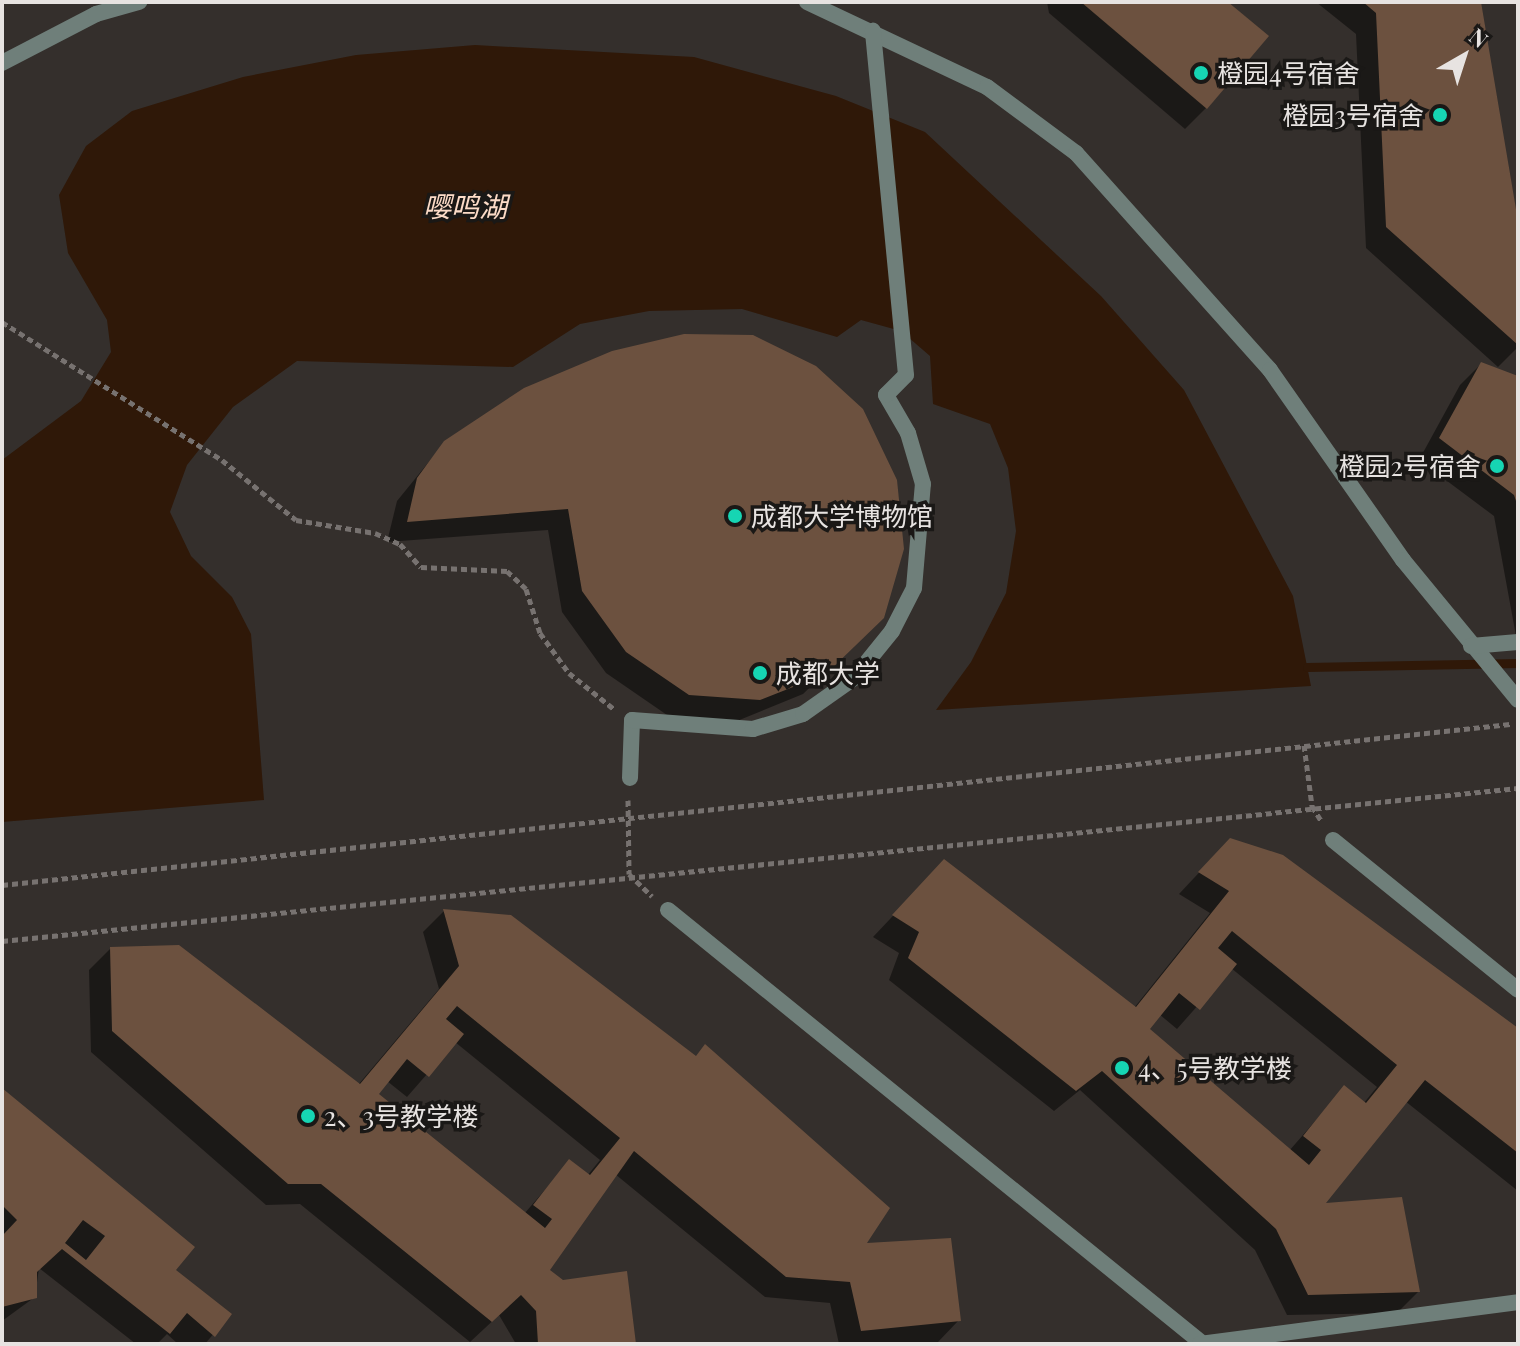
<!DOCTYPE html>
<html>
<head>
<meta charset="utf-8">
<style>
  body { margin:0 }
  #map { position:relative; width:1520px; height:1346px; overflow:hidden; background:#342f2c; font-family:"Playfair Display","Noto Sans SC",serif }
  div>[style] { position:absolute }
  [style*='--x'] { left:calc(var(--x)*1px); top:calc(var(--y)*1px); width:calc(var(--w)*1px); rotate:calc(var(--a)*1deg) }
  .water>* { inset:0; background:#2f1808 }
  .shadow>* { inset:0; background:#0007 }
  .stream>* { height:9px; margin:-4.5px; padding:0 4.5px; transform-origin:4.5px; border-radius:4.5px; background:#2f1808 }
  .building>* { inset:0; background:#6c513f }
  .path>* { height:5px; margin-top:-2.5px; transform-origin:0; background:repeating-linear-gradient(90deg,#777270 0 6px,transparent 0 10px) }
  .service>* { height:16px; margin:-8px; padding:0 8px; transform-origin:8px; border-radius:8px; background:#6f7f7a }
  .dots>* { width:22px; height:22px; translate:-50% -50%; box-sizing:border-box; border:4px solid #1a1816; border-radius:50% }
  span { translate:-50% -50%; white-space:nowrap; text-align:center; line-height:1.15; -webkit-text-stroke:7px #1a1816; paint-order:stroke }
  .poi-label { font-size:26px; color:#e7e3e1 }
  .left { translate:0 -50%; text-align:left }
  .right { translate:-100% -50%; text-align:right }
  .water-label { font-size:28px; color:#fcdbc7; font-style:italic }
  .frame { position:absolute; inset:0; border:4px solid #e7e3e1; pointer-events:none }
  .north { position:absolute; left:1424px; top:16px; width:80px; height:80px; -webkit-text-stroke:6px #1a1816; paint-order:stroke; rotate:39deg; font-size:22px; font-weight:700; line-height:32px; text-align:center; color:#e7e3e1 }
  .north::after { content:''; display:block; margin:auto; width:28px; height:36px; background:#e7e3e1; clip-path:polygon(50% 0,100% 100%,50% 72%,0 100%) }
</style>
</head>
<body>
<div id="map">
  <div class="water">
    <i style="clip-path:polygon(475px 45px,694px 57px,836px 96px,925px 132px,1101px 296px,1184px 390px,1293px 596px,1311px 686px,936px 710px,971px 662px,1006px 593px,1016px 531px,1008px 468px,990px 424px,933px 404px,930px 356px,901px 331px,861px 320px,837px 337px,742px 309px,649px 311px,580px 324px,513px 367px,297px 361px,233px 407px,187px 465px,170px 512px,191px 556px,232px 597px,251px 634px,264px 800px,2px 822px,2px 460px,81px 401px,111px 352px,107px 320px,68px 253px,59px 195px,86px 146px,132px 111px,243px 77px,356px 55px)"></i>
  </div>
  <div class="shadow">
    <i style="clip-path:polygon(1047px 2px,1225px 2px,1206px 108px,1185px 129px,1049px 13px)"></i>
    <i style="clip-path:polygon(1316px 2px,1479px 2px,1518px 224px,1518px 347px,1498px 367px,1366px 248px,1356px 34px)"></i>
    <i style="clip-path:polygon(1481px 364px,1518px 378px,1518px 647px,1494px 516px,1419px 460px,1460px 385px)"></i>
    <i style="clip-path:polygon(445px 442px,860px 639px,803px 694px,737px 721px,667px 715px,606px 673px,562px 612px,548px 530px,387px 542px,397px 501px)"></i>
    <i style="clip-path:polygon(evenodd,1282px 857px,1518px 1031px,1518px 1191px,1405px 1101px,1321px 1205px,1418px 1292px,1397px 1313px,1287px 1315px,1255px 1250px,1080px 1090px,1054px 1111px,889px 980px,899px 953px,873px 937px,924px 883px,1134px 1008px,1210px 913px,1179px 894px,1209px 862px,1282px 857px,1231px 968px,1377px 1087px,1363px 1104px,1344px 1088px,1289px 1151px,1147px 1029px,1159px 1014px,1177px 1029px,1231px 968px)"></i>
    <i style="clip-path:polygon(evenodd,444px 911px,863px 1245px,959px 1320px,938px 1342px,839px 1344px,830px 1303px,765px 1297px,615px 1174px,547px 1270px,634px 1344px,516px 1344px,499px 1315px,470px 1342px,300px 1204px,266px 1205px,91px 1052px,89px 970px,110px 949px,358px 1085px,439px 989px,423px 932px,444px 911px,455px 1042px,600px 1160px,587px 1176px,569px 1162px,524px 1214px,376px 1094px,387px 1081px,407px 1097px,455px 1042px)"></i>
    <i style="clip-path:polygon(2px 1090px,174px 1270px,230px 1314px,205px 1344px,178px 1344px,167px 1334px,157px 1344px,136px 1344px,39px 1268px,35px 1297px,2px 1321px)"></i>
  </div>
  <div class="stream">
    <i style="--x:1307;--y:667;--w:211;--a:-1.1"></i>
  </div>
  <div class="building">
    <i style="clip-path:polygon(1081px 2px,1228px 2px,1269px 36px,1207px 109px)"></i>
    <i style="clip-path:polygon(1363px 2px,1481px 2px,1518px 221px,1518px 345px,1386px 227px,1376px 13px)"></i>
    <i style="clip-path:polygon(684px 334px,753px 335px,816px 366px,863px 409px,897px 480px,904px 549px,884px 618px,826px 674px,760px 700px,689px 695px,626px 652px,582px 591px,568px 509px,407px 522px,417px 478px,444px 441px,524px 388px,612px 351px)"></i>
    <i style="clip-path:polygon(1481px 362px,1518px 376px,1518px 507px,1514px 495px,1439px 438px)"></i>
    <i style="clip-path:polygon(evenodd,1230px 838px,1283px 855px,1518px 1028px,1518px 1153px,1425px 1080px,1326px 1203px,1402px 1197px,1420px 1292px,1308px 1295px,1276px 1229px,1102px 1071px,1076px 1091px,908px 958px,919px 932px,892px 915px,944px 859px,1136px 1007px,1229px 891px,1198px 872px,1230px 838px,1232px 931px,1397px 1065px,1366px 1103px,1344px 1085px,1303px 1136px,1321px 1150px,1309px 1165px,1150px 1029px,1179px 993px,1200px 1010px,1237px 964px,1218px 948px,1232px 931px)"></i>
    <i style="clip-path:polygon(evenodd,443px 909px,511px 915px,696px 1056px,705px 1044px,890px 1208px,867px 1243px,951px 1238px,961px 1321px,861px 1331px,850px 1282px,786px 1277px,634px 1151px,550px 1270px,563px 1280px,627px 1271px,636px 1344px,538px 1344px,536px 1311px,521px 1295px,492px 1322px,321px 1184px,288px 1184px,112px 1031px,110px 947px,179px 945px,360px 1084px,459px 966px,443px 909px,457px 1006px,620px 1138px,590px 1175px,569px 1159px,533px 1205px,552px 1219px,545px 1228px,379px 1094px,407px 1059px,429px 1077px,464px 1034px,446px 1019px,457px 1006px)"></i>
    <i style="clip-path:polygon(evenodd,2px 1088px,195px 1247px,176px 1270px,232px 1314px,215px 1337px,187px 1313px,170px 1334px,62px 1249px,37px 1272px,37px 1298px,2px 1307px,2px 1236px,17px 1220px,2px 1205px,2px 1088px,83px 1220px,105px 1236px,86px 1260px,65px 1243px,83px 1220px)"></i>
  </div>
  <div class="path">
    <i style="--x:2;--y:322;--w:260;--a:32.1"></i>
    <i style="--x:222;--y:460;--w:95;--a:39"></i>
    <i style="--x:296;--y:520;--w:80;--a:9.3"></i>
    <i style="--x:375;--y:533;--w:27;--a:24"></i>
    <i style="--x:400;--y:544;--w:31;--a:48"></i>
    <i style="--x:421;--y:567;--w:86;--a:2.7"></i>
    <i style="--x:507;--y:571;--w:26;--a:43"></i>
    <i style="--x:526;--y:589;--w:46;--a:72.3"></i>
    <i style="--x:540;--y:633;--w:49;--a:54.1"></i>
    <i style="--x:569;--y:673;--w:58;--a:38.7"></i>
    <i style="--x:1304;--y:745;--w:62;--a:82.5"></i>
    <i style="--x:1312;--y:806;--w:19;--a:58"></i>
    <i style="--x:628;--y:800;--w:74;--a:89.2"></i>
    <i style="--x:629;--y:874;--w:32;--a:44"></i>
    <i style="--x:2;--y:885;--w:1519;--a:-6.09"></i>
    <i style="--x:2;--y:941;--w:1524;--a:-5.76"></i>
  </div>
  <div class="service">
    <i style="--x:807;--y:2;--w:199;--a:25.3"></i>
    <i style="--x:987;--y:87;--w:111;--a:36.6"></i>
    <i style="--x:1076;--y:153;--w:291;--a:48.2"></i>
    <i style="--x:1270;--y:370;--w:232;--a:55"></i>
    <i style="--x:1403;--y:560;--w:181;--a:50.6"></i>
    <i style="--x:2;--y:63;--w:106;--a:-27.5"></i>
    <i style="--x:96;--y:14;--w:45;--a:-15.6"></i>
    <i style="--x:1471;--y:646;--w:47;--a:-4.9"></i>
    <i style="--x:630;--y:778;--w:58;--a:-88"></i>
    <i style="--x:632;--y:720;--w:121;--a:4.3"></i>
    <i style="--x:753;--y:729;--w:52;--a:-16.7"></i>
    <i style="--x:803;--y:714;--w:62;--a:-35.2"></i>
    <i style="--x:854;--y:678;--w:60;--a:-51"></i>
    <i style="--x:892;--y:631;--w:48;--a:-62.9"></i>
    <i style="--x:914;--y:588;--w:104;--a:-85.1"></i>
    <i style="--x:923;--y:484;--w:53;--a:-106.4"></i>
    <i style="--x:908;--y:433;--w:44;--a:-120.1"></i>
    <i style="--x:886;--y:395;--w:28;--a:-45"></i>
    <i style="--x:906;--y:375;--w:346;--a:-95.5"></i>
    <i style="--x:1333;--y:840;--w:238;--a:39"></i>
    <i style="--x:668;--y:910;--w:689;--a:39.05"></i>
    <i style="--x:1200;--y:1344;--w:321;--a:-7.5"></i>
  </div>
  <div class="dots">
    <i style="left:1201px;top:73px;background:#16d5b3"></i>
    <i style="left:1440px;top:115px;background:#16d5b3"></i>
    <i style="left:1497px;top:466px;background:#16d5b3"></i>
    <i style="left:735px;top:516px;background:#16d5b3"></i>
    <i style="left:760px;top:673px;background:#16d5b3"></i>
    <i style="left:1122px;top:1068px;background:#16d5b3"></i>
    <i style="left:308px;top:1116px;background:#16d5b3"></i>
  </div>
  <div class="poi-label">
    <span class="left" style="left:1217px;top:73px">橙园4号宿舍</span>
    <span class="right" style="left:1424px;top:115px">橙园3号宿舍</span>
    <span class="right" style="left:1481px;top:466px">橙园2号宿舍</span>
    <span class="left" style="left:751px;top:516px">成都大学博物馆</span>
    <span class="left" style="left:776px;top:673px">成都大学</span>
    <span class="left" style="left:1138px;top:1068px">4、5号教学楼</span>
    <span class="left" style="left:324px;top:1116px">2、3号教学楼</span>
  </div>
  <div class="water-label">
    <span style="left:465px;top:206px">嘤鸣湖</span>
  </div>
  <div class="frame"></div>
  <div class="north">N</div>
</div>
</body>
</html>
